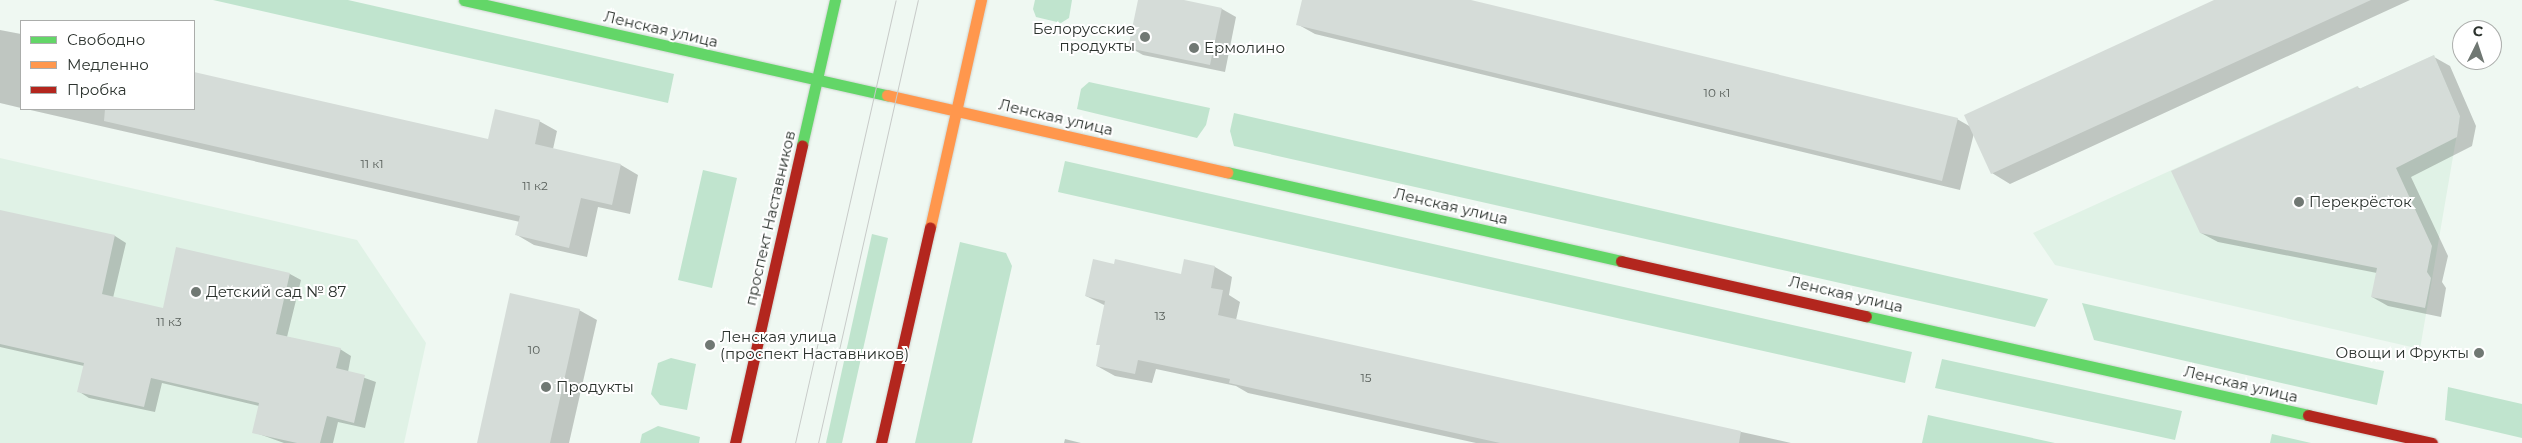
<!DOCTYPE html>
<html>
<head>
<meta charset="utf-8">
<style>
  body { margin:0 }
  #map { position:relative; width:2522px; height:443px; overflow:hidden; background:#eff8f2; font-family:Montserrat,sans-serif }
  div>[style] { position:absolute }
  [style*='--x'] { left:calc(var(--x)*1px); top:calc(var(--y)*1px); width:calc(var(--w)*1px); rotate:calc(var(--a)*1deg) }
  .built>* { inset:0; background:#e0f2e6 }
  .green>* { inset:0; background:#c0e4ce }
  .shadow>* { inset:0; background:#0003 }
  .building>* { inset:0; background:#d5dcd8 }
  .roads { filter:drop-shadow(0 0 1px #cfd5d1) drop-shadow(0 0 1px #cfd5d1) }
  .fast>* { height:11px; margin:-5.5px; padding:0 5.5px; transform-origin:5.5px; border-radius:5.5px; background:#63d668 }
  .slow>* { height:11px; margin:-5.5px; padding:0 5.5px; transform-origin:5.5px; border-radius:5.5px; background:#ff974d }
  .jam>* { height:11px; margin:-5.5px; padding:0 5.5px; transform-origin:5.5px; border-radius:5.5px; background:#b3261e }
  .tram>* { height:1px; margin:-0.5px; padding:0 0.5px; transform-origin:0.5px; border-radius:0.5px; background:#c7cac8 }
  .dots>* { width:14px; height:14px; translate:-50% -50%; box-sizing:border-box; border:2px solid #fff; border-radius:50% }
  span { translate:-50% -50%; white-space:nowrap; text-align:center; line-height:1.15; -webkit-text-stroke:4px #fff; paint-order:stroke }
  .number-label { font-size:12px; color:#565d58 }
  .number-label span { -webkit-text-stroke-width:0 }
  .poi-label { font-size:15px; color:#2c332e }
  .right { translate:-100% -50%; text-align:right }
  .left { translate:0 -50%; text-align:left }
  .street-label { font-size:15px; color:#2c332e }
  .legend { position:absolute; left:20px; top:20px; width:175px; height:90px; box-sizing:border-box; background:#fff; border:1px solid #abadab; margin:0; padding:6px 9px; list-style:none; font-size:15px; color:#2c332e }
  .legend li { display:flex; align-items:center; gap:10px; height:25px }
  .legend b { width:25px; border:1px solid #abadab }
  .north { position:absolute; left:2452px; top:20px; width:50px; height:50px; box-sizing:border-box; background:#fff; border:1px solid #abadab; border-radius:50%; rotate:4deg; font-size:14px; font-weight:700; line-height:20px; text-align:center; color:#2c332e }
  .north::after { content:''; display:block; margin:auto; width:18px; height:22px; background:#707873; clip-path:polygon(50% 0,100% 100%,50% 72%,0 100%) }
</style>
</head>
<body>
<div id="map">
  <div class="built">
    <i style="clip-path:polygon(2434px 55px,2460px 116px,2420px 349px,2055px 265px,2033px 233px,2357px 86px,2359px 89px)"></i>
    <i style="clip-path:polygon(0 158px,357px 240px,426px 343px,404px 443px,0 443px)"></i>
  </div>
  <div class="green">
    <i style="clip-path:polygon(213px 0,348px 0,674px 74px,668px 103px)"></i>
    <i style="clip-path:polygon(1035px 0,1072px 0,1069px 18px,1061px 23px,1036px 17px,1033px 9px)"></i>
    <i style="clip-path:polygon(1089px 82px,1210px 108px,1206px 125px,1197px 138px,1077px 109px,1081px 89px)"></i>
    <i style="clip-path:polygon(1234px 113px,2048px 299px,2035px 327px,1234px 146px,1230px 131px)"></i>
    <i style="clip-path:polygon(1065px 161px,1912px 352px,1905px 383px,1058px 192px)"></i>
    <i style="clip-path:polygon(703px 170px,737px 178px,712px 288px,678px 280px)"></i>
    <i style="clip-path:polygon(872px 234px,888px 238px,842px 443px,826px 443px)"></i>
    <i style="clip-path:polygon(960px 242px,1006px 253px,1012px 266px,972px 443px,915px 443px)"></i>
    <i style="clip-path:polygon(2082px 303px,2384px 371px,2377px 405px,2094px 340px)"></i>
    <i style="clip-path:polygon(671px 358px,696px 364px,687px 410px,660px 405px,651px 394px,658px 363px)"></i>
    <i style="clip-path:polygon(1942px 359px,2182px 411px,2175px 440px,1935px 388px)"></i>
    <i style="clip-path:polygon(2448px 387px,2522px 404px,2522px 438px,2445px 420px)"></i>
    <i style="clip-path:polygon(1928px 415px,2055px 443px,1922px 443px)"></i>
    <i style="clip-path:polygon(658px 426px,700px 437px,699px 443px,640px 443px,642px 434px)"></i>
    <i style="clip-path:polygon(2272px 434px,2311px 443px,2270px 443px)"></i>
  </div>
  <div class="shadow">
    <i style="clip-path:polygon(1139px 0,1178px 0,1222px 9px,1236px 17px,1225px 72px,1143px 55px,1129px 47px)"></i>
    <i style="clip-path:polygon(1303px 0,1466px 0,1957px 119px,1971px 127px,2218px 0,2410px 0,2010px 184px,1992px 173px,1974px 133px,1960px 190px,1315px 34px,1297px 24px)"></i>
    <i style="clip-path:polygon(0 30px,21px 34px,21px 108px,0 103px)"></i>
    <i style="clip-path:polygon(2434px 57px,2450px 66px,2476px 126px,2472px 146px,2411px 177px,2448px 256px,2442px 282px,2446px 288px,2441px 317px,2388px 306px,2372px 297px,2377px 273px,2218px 242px,2201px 233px,2357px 87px,2362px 90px)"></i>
    <i style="clip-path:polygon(194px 74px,489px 140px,539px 121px,557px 131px,553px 149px,621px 165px,638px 175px,630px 214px,598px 207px,587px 257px,534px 245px,517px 235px,520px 222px,26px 109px,194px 109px)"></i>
    <i style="clip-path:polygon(0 216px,115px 236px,126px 243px,113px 298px,164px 309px,290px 274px,301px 280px,287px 337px,340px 349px,351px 356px,348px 372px,376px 382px,365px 428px,338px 422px,333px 443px,284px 443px,253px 432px,259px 406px,162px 383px,155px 412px,89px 398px,78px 391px,84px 366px,0 347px)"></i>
    <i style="clip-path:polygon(1185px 261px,1215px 267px,1232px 277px,1229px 295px,1240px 302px,1236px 320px,1791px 443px,1476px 443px,1248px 393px,1236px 386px,1156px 369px,1152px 383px,1115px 376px,1097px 366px,1102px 346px,1098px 344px,1106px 306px,1086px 296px,1182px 275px)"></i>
    <i style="clip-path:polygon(579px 310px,597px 320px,569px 443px,478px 443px)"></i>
    <i style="clip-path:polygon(1065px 439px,1081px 443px,1064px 443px)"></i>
  </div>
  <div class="building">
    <i style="clip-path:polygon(1138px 0,1184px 0,1222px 8px,1210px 65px,1128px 48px)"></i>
    <i style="clip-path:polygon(1302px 0,1471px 0,1958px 118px,1942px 181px,1296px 25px)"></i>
    <i style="clip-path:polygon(2214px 0,2371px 0,1991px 174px,1964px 115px)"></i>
    <i style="clip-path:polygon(2434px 55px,2460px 116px,2457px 137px,2396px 168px,2432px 246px,2427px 272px,2431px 278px,2425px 308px,2371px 297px,2377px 268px,2200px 233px,2171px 171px,2358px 86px,2359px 89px)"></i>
    <i style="clip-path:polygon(194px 72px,488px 139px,495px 109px,540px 120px,535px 144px,621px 164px,612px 205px,581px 198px,569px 248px,515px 235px,520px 216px,104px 121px,105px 109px,194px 109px)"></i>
    <i style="clip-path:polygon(0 210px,115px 235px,102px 294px,163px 308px,176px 247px,290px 273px,276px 334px,341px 348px,336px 368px,365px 375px,354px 423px,327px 416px,320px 443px,297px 443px,252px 433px,259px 403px,199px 389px,151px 378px,144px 407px,77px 392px,84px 363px,0 344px)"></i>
    <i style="clip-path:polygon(1093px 259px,1114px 264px,1115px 259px,1181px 274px,1184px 259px,1215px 266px,1211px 288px,1223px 290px,1218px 315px,1741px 431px,1739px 443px,1500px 443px,1229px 383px,1230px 379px,1138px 360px,1135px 374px,1096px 366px,1100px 345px,1096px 345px,1105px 301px,1085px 296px)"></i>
    <i style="clip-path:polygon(510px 293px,580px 309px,550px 443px,477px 443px)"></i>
  </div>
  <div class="roads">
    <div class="fast">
      <i style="--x:464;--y:0;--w:434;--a:12.7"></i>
      <i style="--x:802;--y:145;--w:149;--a:-77.2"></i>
      <i style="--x:1227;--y:172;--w:404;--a:12.7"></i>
      <i style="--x:1866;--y:316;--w:453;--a:12.6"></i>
    </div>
    <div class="slow">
      <i style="--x:887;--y:95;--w:349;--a:12.8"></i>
      <i style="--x:930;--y:228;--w:234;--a:-77.4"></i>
    </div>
    <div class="jam">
      <i style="--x:1621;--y:261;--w:251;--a:12.7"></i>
      <i style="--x:2308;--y:415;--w:127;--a:12.7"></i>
      <i style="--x:735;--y:443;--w:305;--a:-77.3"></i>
      <i style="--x:881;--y:443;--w:221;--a:-77.2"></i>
    </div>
  </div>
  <div class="tram">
    <i style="--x:795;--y:443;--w:454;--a:-77.2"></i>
    <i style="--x:818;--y:443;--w:454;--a:-77.3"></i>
  </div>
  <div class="dots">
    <i style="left:1145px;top:37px;background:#707873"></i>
    <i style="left:1194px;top:48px;background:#707873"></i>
    <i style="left:2299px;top:202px;background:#707873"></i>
    <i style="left:196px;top:292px;background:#707873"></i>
    <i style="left:710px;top:345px;background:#707873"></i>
    <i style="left:2479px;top:353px;background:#707873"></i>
    <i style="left:546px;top:387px;background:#707873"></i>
  </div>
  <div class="number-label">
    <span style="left:1717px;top:93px">10 к1</span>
    <span style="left:372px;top:164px">11 к1</span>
    <span style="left:535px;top:186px">11 к2</span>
    <span style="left:1160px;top:316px">13</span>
    <span style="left:169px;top:322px">11 к3</span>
    <span style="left:534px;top:350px">10</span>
    <span style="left:1366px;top:378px">15</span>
  </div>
  <div class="poi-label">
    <span class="right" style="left:1135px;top:37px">Белорусские<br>продукты</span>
    <span class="left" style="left:1204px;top:48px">Ермолино</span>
    <span class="left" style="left:2309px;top:202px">Перекрёсток</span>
    <span class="left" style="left:206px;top:292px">Детский сад № 87</span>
    <span class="left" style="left:720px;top:345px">Ленская улица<br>(проспект Наставников)</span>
    <span class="right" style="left:2469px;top:353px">Овощи и Фрукты</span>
    <span class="left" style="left:556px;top:387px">Продукты</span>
  </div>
  <div class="street-label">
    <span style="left:661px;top:29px;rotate:13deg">Ленская улица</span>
    <span style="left:1056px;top:117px;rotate:13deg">Ленская улица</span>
    <span style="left:1451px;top:206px;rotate:13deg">Ленская улица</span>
    <span style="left:770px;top:218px;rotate:-77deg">проспект Наставников</span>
    <span style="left:1846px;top:294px;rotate:13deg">Ленская улица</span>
    <span style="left:2241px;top:384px;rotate:13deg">Ленская улица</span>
  </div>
  <ul class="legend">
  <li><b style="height:6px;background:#63d668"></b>Свободно</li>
  <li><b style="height:6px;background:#ff974d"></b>Медленно</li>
  <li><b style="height:6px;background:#b3261e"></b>Пробка</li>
  </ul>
  <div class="north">С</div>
</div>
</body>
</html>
